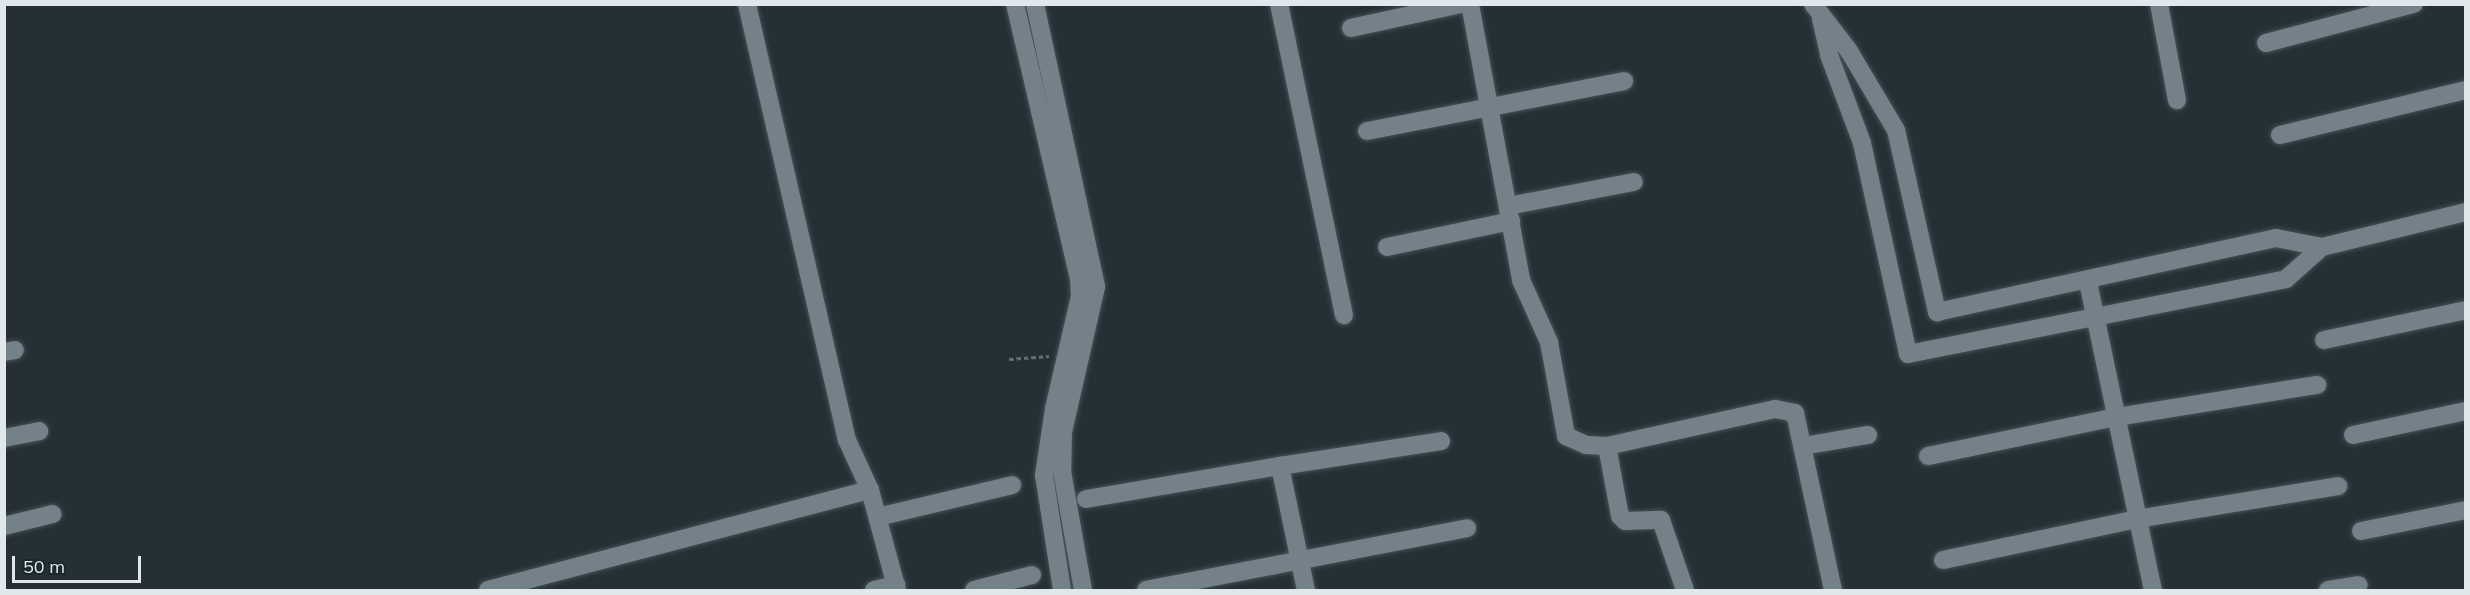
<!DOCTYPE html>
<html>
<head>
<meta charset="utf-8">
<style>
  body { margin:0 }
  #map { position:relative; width:2470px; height:595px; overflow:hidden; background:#253036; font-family:Mulish,sans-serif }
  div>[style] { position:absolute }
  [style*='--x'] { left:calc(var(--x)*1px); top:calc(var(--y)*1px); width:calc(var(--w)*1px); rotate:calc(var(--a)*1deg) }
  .path>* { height:3px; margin-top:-1.5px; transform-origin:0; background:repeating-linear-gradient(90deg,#656f74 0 4.5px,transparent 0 7.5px) }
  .roads { filter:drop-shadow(0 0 2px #454e53) drop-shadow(0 0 2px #454e53) }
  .minor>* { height:18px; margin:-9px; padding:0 9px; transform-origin:9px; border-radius:9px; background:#748188 }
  span { translate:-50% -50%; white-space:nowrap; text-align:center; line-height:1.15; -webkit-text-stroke:4.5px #1b262c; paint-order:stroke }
  .frame { position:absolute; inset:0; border:6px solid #e1e8ec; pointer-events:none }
  .scale { position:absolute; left:12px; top:556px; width:129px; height:27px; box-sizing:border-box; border:3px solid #e1e8ec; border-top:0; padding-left:8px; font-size:18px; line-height:21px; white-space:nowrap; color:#e1e8ec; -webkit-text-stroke:4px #1b262c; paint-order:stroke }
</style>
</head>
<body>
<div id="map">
  <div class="path">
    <i style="--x:1009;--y:359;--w:40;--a:-4.3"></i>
  </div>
  <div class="roads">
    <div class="minor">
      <i style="--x:747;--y:4;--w:447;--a:77.1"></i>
      <i style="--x:847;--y:440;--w:55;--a:65.3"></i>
      <i style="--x:870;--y:490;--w:104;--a:74.9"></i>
      <i style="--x:1015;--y:4;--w:281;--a:76.9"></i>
      <i style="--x:1079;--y:278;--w:18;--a:87"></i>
      <i style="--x:1080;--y:296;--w:116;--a:103"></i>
      <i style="--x:1054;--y:409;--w:67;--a:98.6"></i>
      <i style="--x:1044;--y:475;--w:116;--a:81.1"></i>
      <i style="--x:1035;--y:4;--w:289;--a:77.8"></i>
      <i style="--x:1096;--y:287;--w:149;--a:102.8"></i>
      <i style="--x:1063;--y:432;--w:39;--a:91"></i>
      <i style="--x:1062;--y:471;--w:121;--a:80"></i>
      <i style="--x:1279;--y:4;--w:318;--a:78.2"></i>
      <i style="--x:1470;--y:4;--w:281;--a:79.5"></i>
      <i style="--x:1521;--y:280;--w:68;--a:65.7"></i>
      <i style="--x:1549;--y:342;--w:96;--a:79.7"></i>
      <i style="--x:1566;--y:436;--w:22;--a:24"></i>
      <i style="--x:1586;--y:445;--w:21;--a:3"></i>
      <i style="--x:1607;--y:446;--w:172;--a:-12.4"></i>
      <i style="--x:1775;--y:409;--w:20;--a:11"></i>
      <i style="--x:1795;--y:413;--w:181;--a:77.9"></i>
      <i style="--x:1813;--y:4;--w:59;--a:52.5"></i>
      <i style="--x:1849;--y:51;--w:92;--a:59.3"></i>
      <i style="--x:1896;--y:130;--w:187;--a:77.3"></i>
      <i style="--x:1937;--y:312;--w:347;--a:-12.3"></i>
      <i style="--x:2276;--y:238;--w:47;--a:11.1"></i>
      <i style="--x:2322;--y:247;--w:148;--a:-13.7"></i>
      <i style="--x:2159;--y:4;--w:98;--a:79.4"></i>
      <i style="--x:1821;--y:19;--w:37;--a:77"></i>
      <i style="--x:1829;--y:55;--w:94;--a:69.4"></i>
      <i style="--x:1862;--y:143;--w:216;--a:77.7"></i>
      <i style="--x:1908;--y:354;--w:385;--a:-11.2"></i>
      <i style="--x:2286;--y:279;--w:48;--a:-41.6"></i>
      <i style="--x:1351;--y:28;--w:113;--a:-12.3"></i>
      <i style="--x:2266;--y:43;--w:153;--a:-14.8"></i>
      <i style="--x:1367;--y:131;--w:262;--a:-11"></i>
      <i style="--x:2280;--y:135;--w:191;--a:-13.6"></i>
      <i style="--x:1508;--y:206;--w:128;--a:-10.8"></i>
      <i style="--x:1387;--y:247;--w:127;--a:-11.8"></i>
      <i style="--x:2088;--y:282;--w:315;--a:78.1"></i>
      <i style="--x:2324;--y:340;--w:145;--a:-11.9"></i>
      <i style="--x:4;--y:352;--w:11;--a:-10"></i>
      <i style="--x:2353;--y:435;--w:116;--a:-12"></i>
      <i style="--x:4;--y:438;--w:36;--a:-11"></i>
      <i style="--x:1607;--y:446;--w:71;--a:79.5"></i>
      <i style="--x:1620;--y:516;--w:7;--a:45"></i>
      <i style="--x:1625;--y:521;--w:36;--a:-2"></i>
      <i style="--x:1661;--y:520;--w:74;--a:71.1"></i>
      <i style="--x:1803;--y:446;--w:66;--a:-9.6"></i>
      <i style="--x:1928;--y:456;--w:193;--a:-11.7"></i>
      <i style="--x:2117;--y:417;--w:203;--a:-9.1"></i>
      <i style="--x:1280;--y:466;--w:163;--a:-8.8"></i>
      <i style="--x:1086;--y:499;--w:197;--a:-9.7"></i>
      <i style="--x:1280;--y:466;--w:127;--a:78.2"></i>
      <i style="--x:878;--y:517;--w:138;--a:-13.4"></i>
      <i style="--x:4;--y:526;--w:50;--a:-13.8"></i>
      <i style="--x:2361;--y:531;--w:107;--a:-11.3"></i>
      <i style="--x:1943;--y:560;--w:198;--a:-11.9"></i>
      <i style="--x:2137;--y:519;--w:204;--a:-9.3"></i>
      <i style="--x:488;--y:590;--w:395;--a:-14.7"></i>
      <i style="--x:874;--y:590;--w:23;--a:-13"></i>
      <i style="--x:974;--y:590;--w:60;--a:-14.5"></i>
      <i style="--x:1146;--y:590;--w:327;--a:-10.9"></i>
      <i style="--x:2328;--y:590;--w:31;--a:-9"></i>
    </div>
  </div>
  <div class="frame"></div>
  <div class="scale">50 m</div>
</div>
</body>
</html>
